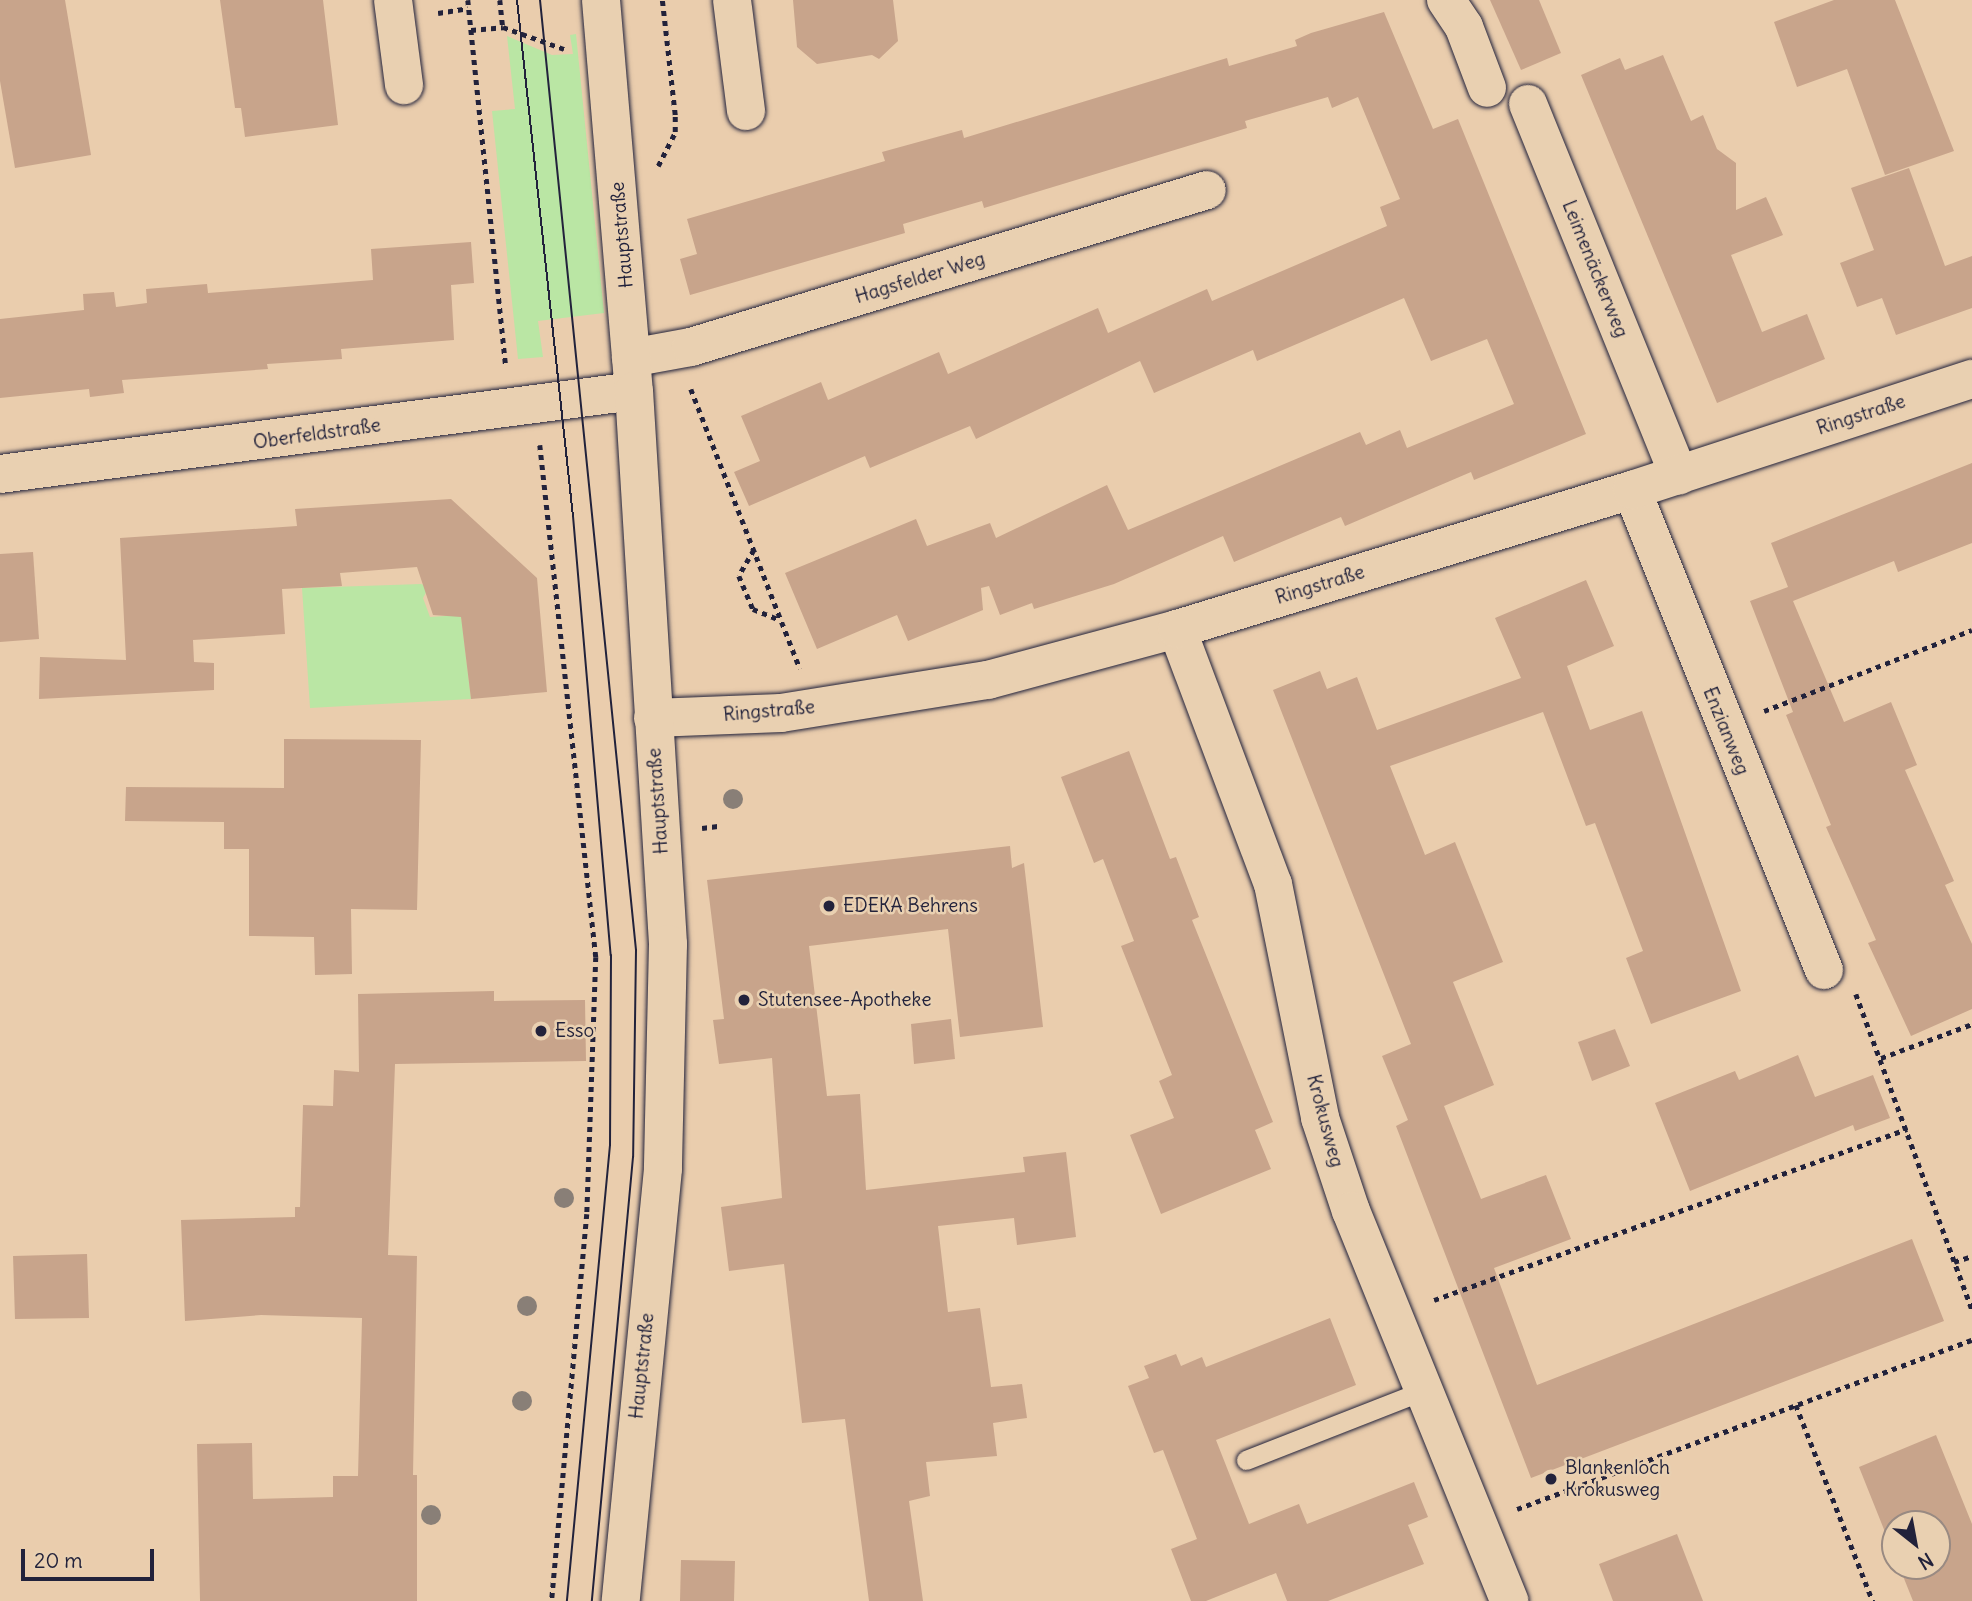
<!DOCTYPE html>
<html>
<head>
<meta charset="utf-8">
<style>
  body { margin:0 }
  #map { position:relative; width:1972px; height:1601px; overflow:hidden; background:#eacdad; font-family:Delius,sans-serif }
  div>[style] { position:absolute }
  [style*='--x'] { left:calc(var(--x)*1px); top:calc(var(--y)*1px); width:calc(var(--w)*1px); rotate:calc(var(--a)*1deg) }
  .green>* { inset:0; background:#bae6a4 }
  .building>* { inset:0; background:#c8a48b }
  .path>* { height:4.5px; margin-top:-2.25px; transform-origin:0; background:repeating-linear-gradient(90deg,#22223b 0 5px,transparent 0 10px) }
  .roads { filter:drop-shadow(0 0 2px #22223b) drop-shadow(0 0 2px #22223b) }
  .lane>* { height:19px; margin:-9.5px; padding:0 9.5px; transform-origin:9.5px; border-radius:9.5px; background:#e9d0b1 }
  .street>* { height:38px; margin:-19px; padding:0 19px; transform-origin:19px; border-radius:19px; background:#e9d0b1 }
  .secondary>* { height:38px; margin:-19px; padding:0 19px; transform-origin:19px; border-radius:19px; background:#e9d0b1 }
  .tram>* { height:2px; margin:-1px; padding:0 1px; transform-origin:1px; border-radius:1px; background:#22223b }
  .trees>* { width:20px; height:20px; margin:-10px; border-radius:50%; background:#897f77 }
  .dots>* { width:19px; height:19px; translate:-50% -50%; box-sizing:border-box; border:4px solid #e9d0b1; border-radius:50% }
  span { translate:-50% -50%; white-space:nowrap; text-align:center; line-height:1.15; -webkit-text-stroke:5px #e9d0b1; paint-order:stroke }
  .street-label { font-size:19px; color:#22223b }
  .poi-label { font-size:19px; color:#22223b }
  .left { translate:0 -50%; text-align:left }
  .north { position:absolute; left:1881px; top:1510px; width:70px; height:70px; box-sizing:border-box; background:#e9d0b1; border:2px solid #998a82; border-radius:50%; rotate:149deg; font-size:19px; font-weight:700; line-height:28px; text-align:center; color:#22223b }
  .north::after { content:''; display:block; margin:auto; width:24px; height:32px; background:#22223b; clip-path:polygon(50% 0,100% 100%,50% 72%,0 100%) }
  .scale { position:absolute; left:21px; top:1549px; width:133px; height:32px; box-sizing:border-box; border:4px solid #22223b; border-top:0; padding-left:9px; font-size:21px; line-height:24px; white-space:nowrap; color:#22223b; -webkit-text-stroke:5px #e9d0b1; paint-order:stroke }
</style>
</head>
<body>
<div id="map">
  <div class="green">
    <i style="clip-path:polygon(576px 34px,604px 313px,538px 321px,543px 357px,518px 359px,492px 111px,515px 109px,507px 36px,552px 55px,573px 54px,570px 35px)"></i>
    <i style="clip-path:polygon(421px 584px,429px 587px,423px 598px,430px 617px,461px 615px,471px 699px,310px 708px,302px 588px)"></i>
  </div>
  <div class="building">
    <i style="clip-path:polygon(0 0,65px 0,91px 155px,15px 168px,0 81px)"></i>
    <i style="clip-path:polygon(220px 0,323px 0,338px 125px,245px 137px,241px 108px,235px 108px)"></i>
    <i style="clip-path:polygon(793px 0,893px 0,898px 41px,879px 59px,872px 55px,817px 64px,797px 47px)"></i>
    <i style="clip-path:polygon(1490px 0,1539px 0,1561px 53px,1521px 70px)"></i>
    <i style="clip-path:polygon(1834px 0,1895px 0,1954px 151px,1885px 175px,1847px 69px,1797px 87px,1774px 22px)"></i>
    <i style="clip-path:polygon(1384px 12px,1433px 129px,1458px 119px,1586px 434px,1474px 480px,1471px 472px,1345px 526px,1341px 517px,1234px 562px,1223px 536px,1114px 584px,1034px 609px,1032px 603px,1000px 615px,989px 586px,981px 588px,983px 610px,908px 641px,897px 615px,817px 649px,785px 573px,916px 519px,927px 546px,990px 523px,996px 538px,1107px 485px,1128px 530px,1360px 432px,1366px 445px,1400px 430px,1407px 448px,1514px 404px,1487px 339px,1431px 361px,1404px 298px,1257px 361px,1253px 350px,1154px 393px,1140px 361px,976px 439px,970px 426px,870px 468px,865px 456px,749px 506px,734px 472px,760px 461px,741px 416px,821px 382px,828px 400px,939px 352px,948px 374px,1098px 308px,1108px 333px,1207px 289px,1212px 301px,1387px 226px,1380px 207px,1400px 199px,1358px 97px,1332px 108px,1328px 97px,1245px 121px,1247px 128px,984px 208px,982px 201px,903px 224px,905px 233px,690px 295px,680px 259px,697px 254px,687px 219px,885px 161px,882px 152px,962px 130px,964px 138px,1227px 58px,1229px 66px,1297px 46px,1295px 40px,1311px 33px)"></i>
    <i style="clip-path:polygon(1663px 55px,1691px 121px,1703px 115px,1717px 149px,1736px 163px,1736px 210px,1766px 197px,1783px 235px,1731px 255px,1762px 332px,1807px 314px,1825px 359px,1717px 403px,1581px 75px,1620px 58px,1625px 70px)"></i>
    <i style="clip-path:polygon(1909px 168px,1945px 266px,1972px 256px,1972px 308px,1896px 335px,1882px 298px,1857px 307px,1840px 263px,1874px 250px,1851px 188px)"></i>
    <i style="clip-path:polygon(471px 242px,474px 283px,451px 285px,454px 340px,341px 349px,342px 359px,267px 364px,268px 369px,122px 380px,124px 393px,90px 397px,89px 389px,0 398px,0 319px,84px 310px,83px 294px,114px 292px,116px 307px,147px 303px,146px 289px,207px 284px,208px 293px,373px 280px,371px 249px)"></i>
    <i style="clip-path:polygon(1972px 463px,1972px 543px,1898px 572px,1894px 561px,1793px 601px,1844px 722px,1891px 702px,1917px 765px,1905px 770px,1954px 881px,1945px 885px,1972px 944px,1972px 1009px,1911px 1036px,1868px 943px,1876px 940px,1826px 827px,1831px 825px,1786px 715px,1793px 712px,1750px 601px,1788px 587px,1771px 543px)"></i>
    <i style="clip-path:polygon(451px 499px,537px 578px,547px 692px,471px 699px,461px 617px,433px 615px,417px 567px,340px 573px,342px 586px,282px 589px,285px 634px,193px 640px,194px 662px,214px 663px,214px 690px,39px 699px,40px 657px,126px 660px,120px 538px,297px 526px,295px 509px)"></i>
    <i style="clip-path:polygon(33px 552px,39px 639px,0 642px,0 554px)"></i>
    <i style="clip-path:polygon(1586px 580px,1614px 646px,1567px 666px,1590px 730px,1642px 711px,1741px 991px,1651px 1024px,1626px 958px,1643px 951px,1595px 823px,1586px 826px,1543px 712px,1390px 766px,1425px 855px,1455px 842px,1503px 962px,1453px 982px,1494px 1085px,1444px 1106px,1481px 1199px,1546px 1175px,1571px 1239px,1494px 1268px,1537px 1385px,1912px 1239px,1944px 1321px,1531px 1478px,1396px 1126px,1408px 1120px,1382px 1056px,1411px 1044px,1273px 690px,1320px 671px,1327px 689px,1357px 677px,1377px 730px,1521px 678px,1495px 618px)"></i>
    <i style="clip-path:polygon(284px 739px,421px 740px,417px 910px,351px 909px,352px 974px,315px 975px,314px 937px,249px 936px,249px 849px,224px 849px,224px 822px,125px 821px,126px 787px,284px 788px)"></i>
    <i style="clip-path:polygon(1129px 751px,1170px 859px,1176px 857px,1199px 917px,1192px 920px,1273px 1122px,1255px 1130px,1271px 1169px,1161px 1214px,1130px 1135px,1174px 1118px,1159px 1081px,1172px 1075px,1121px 946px,1134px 941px,1103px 859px,1094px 863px,1061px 777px)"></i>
    <i style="clip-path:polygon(1010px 846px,1012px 868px,1024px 863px,1043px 1027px,960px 1037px,948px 929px,809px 946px,827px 1096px,860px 1094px,866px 1190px,1025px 1172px,1023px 1157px,1066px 1152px,1076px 1237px,1017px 1245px,1014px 1218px,938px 1226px,948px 1312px,980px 1308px,991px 1387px,1022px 1384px,1027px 1418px,993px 1423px,997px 1456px,926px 1462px,930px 1496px,909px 1501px,923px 1601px,869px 1601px,845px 1419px,802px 1423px,784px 1264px,729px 1271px,721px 1207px,782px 1198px,772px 1058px,719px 1064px,713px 1020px,724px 1019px,707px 880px)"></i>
    <i style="clip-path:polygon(494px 991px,494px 1001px,585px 1000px,586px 1061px,395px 1064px,388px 1255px,417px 1256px,413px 1475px,417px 1475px,417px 1601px,200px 1601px,197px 1444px,252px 1443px,253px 1499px,333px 1497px,333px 1476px,358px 1476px,362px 1318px,261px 1315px,185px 1321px,181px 1220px,295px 1217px,295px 1207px,300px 1207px,303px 1105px,333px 1106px,334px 1070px,359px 1072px,358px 994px)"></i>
    <i style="clip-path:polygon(951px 1019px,955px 1059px,914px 1064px,911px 1024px)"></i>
    <i style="clip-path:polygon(1615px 1029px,1630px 1066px,1592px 1081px,1578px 1042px)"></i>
    <i style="clip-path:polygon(1798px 1055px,1815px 1097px,1873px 1075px,1890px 1118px,1855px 1131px,1853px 1125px,1690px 1191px,1655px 1103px,1735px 1071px,1739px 1080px)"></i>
    <i style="clip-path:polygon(87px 1254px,89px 1318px,15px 1319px,13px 1256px)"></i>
    <i style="clip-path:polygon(1330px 1318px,1356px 1385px,1216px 1440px,1249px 1524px,1299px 1504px,1307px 1524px,1414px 1482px,1428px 1517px,1408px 1525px,1424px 1564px,1328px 1601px,1287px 1601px,1276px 1573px,1206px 1601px,1191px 1601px,1171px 1549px,1197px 1539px,1163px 1450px,1154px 1453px,1128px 1386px,1149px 1378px,1144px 1366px,1176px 1354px,1181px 1366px,1202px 1357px,1206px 1367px)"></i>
    <i style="clip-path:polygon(1936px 1435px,1972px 1524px,1972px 1601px,1913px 1601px,1899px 1566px,1937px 1566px,1937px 1524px,1895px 1524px,1895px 1557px,1859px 1467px)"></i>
    <i style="clip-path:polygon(1677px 1534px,1703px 1601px,1613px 1601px,1599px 1564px)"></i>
    <i style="clip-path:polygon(681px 1560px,735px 1561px,734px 1601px,680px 1601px)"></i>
  </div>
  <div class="path">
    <i style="--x:468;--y:0;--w:367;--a:84.1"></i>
    <i style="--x:500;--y:0;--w:27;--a:84"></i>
    <i style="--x:438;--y:13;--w:30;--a:-9"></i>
    <i style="--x:471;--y:30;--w:32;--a:-5"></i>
    <i style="--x:503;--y:27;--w:65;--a:19.8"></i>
    <i style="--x:658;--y:166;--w:38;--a:-63"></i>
    <i style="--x:675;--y:132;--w:17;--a:-90"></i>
    <i style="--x:675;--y:115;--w:116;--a:-96.4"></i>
    <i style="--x:691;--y:389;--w:300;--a:68.7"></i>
    <i style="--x:540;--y:445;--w:515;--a:83.76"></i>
    <i style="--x:596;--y:957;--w:257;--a:92"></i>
    <i style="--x:587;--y:1214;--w:389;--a:95.2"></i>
    <i style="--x:754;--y:550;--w:30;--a:120"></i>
    <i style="--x:739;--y:576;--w:36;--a:67"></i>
    <i style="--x:753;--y:609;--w:29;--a:22"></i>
    <i style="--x:1764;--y:711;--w:223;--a:-21.3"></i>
    <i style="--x:702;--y:828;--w:16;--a:-7"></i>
    <i style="--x:1856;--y:994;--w:336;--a:69.8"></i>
    <i style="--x:1881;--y:1058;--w:97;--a:-20.5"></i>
    <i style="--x:1954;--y:1262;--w:19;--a:-18"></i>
    <i style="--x:1434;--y:1300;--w:503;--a:-19.88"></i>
    <i style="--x:1796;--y:1405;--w:211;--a:68.6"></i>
    <i style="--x:1517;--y:1509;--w:485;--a:-20.4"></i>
  </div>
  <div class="roads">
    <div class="lane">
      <i style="--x:1246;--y:1460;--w:192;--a:-21.4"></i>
    </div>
    <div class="street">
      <i style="--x:393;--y:0;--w:86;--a:82.6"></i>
      <i style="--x:732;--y:0;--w:112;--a:82.8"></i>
      <i style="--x:1446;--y:0;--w:32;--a:56"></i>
      <i style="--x:1464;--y:27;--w:65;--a:69.3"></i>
      <i style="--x:1528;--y:104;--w:401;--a:67.9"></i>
      <i style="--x:631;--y:358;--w:61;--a:-10.4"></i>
      <i style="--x:691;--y:347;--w:539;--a:-16.92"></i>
      <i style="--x:0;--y:474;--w:639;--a:-7.46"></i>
      <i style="--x:1632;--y:490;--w:517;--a:68.2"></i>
      <i style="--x:1177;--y:629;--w:272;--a:69.4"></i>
      <i style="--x:1273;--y:884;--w:239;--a:78.6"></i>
      <i style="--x:1320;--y:1118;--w:98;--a:71.6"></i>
      <i style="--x:1351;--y:1211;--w:421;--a:67.9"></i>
      <i style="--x:653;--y:718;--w:128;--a:-2.2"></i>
      <i style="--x:781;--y:713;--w:210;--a:-9.1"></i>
      <i style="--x:988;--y:680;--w:196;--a:-15.1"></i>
      <i style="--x:1177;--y:629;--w:476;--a:-17"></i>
      <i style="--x:1632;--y:490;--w:358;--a:-18.1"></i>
    </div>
    <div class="secondary">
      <i style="--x:601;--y:0;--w:392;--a:85.2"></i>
      <i style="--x:634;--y:391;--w:554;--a:86.48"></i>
      <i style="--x:668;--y:944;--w:225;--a:91.3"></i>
      <i style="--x:663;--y:1169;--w:434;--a:95.6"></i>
    </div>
  </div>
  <div class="tram">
    <i style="--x:517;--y:0;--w:519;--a:83.81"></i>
    <i style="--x:573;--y:516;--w:441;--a:85.1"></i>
    <i style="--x:611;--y:955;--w:190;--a:90.3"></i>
    <i style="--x:610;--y:1145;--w:458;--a:95.4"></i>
    <i style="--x:540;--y:0;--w:955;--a:84.23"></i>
    <i style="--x:636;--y:950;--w:207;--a:90.8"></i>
    <i style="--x:633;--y:1157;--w:446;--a:95.3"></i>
  </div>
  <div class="trees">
    <i style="left:733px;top:799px"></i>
    <i style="left:564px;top:1198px"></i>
    <i style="left:527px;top:1306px"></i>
    <i style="left:522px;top:1401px"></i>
    <i style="left:431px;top:1515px"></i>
  </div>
  <div class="dots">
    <i style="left:829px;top:906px;background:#22223b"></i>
    <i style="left:744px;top:1000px;background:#22223b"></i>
    <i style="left:541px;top:1031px;background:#22223b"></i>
    <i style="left:1551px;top:1479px;background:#22223b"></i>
  </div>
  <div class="street-label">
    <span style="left:622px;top:235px;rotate:-95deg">Hauptstraße</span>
    <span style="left:1595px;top:269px;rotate:68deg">Leimenäckerweg</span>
    <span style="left:920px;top:278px;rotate:-17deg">Hagsfelder Weg</span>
    <span style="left:1861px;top:415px;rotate:-18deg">Ringstraße</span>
    <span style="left:317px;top:434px;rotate:-8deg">Oberfeldstraße</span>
    <span style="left:1320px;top:585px;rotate:-17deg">Ringstraße</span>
    <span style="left:769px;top:711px;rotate:-5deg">Ringstraße</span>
    <span style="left:1726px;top:731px;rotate:68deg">Enzianweg</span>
    <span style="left:658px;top:801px;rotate:-94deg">Hauptstraße</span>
    <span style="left:1325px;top:1121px;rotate:75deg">Krokusweg</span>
    <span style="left:642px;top:1366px;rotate:-84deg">Hauptstraße</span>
  </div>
  <div class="poi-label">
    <span class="left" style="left:843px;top:906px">EDEKA Behrens</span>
    <span class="left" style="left:758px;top:1000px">Stutensee-Apotheke</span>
    <span class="left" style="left:555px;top:1031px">Esso</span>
    <span class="left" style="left:1565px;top:1479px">Blankenloch<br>Krokusweg</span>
  </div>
  <div class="north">N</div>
  <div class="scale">20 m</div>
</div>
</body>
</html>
